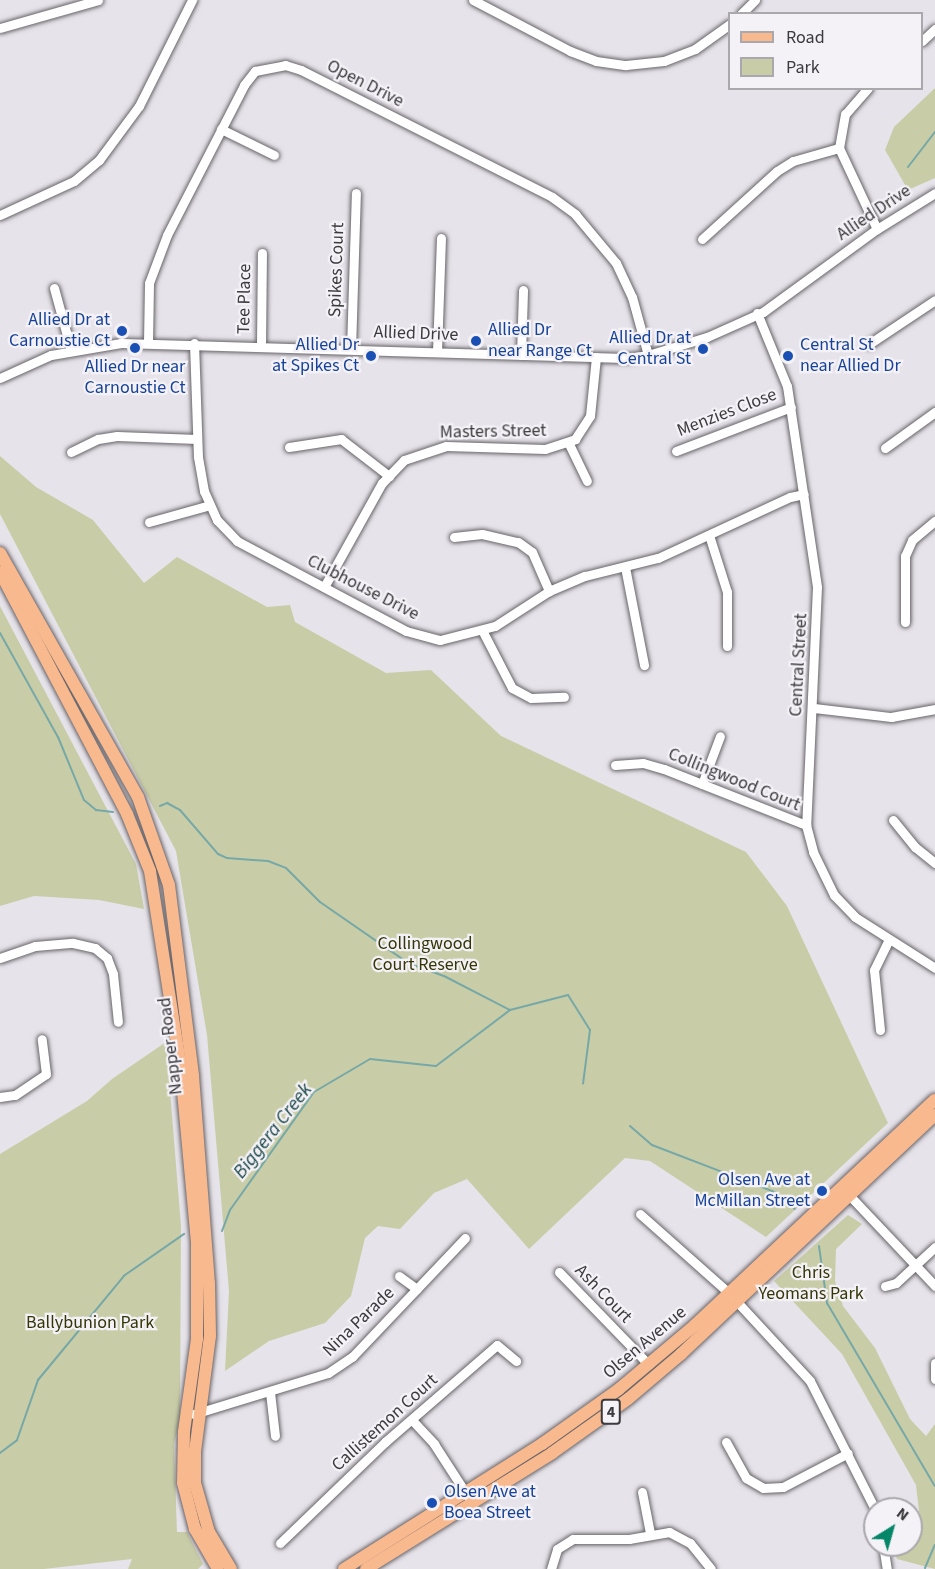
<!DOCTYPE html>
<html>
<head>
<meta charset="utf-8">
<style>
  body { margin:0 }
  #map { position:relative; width:935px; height:1569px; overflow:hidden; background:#e7e3ea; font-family:"Source Sans 3",sans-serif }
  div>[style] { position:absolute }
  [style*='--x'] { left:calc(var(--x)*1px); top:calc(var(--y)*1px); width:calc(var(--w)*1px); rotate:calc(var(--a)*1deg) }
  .green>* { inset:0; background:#c9cda7 }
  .stream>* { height:2px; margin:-1px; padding:0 1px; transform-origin:1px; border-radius:1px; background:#76a8a8 }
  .roads { filter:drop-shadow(0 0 2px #676469) drop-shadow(0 0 2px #676469) }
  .minor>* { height:9px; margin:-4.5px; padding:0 4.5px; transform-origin:4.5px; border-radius:4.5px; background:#fff }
  .major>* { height:12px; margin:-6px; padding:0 6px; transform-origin:6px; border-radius:6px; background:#f9b98e }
  .dots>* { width:16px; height:16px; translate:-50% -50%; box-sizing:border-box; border:3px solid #f4f1f7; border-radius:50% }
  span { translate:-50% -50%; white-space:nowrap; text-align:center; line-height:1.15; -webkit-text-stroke:4.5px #f4f1f7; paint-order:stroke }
  .shield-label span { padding:2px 4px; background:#f4f1f7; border:2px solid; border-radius:4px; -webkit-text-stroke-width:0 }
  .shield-label { font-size:16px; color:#3b3a3c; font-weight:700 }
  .street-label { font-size:18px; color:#3b3a3c }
  .transit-label { font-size:18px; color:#164399 }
  .right { translate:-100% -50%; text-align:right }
  .left { translate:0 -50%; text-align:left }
  .park-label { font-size:18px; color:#343606 }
  .water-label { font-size:20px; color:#1b4949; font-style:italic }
  .legend { position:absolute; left:728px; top:12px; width:195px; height:78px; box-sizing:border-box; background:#f4f1f7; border:2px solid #aaa8ac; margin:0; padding:8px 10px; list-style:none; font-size:18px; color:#3b3a3c }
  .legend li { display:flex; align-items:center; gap:12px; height:30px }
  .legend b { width:30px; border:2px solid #aaa8ac }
  .north { position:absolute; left:863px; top:1497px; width:60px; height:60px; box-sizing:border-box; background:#f4f1f7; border:2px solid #aaa8ac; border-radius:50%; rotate:37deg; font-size:16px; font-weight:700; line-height:24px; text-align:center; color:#3b3a3c }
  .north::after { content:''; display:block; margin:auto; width:21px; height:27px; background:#058668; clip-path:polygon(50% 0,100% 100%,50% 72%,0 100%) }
</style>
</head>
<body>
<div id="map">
  <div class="green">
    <i style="clip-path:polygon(935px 88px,935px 178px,908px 190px,885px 150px,894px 127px)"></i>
    <i style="clip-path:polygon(0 456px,36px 487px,93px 520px,144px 583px,177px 557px,267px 607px,290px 605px,295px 622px,386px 673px,431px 670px,501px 736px,746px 852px,787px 906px,888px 1123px,766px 1237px,650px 1161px,625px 1158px,529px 1249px,467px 1179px,434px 1193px,400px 1229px,378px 1226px,365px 1238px,351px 1296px,325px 1323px,269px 1341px,225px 1371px,229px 1291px,207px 1035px,176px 851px,0 514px)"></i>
    <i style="clip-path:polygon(0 606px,136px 864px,144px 909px,99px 900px,34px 896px,0 906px)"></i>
    <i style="clip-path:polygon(166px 1042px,181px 1226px,180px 1420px,174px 1444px,177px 1532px,187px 1532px,203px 1564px,198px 1569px,128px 1569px,132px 1559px,44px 1569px,0 1569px,0 1154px,87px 1101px,112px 1079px)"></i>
    <i style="clip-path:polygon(848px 1215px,862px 1224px,836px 1249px,835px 1281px,843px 1306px,875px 1348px,910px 1419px,926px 1436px,935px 1424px,935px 1569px,897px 1559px,893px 1545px,911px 1545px,911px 1522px,920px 1520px,916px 1485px,842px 1354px,774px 1281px)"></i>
  </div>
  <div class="stream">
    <i style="--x:908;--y:167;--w:44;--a:-52.4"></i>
    <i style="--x:0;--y:633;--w:119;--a:60.9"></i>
    <i style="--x:58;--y:737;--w:68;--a:67.6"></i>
    <i style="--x:84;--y:800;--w:16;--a:40"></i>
    <i style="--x:96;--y:810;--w:17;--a:7"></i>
    <i style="--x:160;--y:806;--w:8;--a:-23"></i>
    <i style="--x:167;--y:803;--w:15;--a:28"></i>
    <i style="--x:180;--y:810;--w:58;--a:49.2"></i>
    <i style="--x:218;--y:854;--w:10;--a:24"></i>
    <i style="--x:227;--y:858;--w:41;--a:4.2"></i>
    <i style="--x:268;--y:861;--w:19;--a:21"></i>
    <i style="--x:286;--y:868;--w:48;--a:45"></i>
    <i style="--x:320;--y:902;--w:107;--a:34.7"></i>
    <i style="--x:408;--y:963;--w:38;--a:20"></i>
    <i style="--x:444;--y:976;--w:74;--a:27.3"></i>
    <i style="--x:630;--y:1126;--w:29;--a:41"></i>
    <i style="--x:652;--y:1145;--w:134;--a:21"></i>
    <i style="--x:777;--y:1193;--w:24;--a:42"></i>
    <i style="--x:222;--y:1231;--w:22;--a:-69"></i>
    <i style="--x:230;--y:1210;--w:145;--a:-54.6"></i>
    <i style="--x:314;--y:1092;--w:65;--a:-30.5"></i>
    <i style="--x:370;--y:1059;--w:66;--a:6.1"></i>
    <i style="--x:436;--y:1066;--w:93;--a:-37.1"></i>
    <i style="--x:510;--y:1010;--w:60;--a:-14.5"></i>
    <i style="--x:568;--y:995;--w:41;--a:57.8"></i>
    <i style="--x:590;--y:1030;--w:54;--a:97.4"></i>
    <i style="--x:819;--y:1246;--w:58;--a:82"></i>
    <i style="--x:827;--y:1303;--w:212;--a:59.5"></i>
    <i style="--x:0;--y:1453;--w:21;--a:-37"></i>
    <i style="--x:17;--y:1440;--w:64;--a:-70.7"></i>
    <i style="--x:38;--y:1380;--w:136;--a:-50.4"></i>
    <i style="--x:125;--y:1275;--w:72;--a:-34.8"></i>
    <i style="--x:925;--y:1568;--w:25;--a:-67"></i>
  </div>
  <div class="roads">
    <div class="minor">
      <i style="--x:473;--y:0;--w:110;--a:27.7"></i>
      <i style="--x:570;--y:51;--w:28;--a:21"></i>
      <i style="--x:596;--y:61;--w:30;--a:8"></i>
      <i style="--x:626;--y:65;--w:38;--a:-6"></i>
      <i style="--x:664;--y:61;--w:33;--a:-21"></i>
      <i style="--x:695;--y:49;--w:43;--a:-35.5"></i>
      <i style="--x:741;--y:14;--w:20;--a:-45"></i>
      <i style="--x:0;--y:28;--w:102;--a:-15.9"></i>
      <i style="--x:922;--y:41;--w:18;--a:-43"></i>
      <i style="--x:868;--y:88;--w:35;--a:131"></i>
      <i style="--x:845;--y:114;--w:35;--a:100"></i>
      <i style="--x:839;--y:148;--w:89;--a:64.9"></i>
      <i style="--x:221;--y:129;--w:59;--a:26.1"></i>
      <i style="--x:0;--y:215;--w:81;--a:-24.7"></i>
      <i style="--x:74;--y:181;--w:33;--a:-40"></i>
      <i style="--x:99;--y:160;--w:67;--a:-53.5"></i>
      <i style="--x:139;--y:106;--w:119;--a:-63.4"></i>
      <i style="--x:702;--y:239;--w:101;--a:-42.2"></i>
      <i style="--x:777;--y:171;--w:19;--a:-32"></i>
      <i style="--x:793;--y:161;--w:48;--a:-15.8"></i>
      <i style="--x:54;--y:288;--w:64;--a:74.7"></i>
      <i style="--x:757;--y:313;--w:79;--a:67.7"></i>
      <i style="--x:787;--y:386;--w:203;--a:81.5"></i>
      <i style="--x:817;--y:587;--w:238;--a:92.6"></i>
      <i style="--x:806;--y:825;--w:28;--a:75"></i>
      <i style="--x:813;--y:852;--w:48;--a:64"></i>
      <i style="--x:834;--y:895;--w:30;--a:46"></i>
      <i style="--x:855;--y:917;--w:95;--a:32.5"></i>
      <i style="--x:148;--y:342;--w:59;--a:-89"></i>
      <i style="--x:149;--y:283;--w:51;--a:-69.4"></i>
      <i style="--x:167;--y:235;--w:169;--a:-62.8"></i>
      <i style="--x:244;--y:85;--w:18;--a:-52"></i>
      <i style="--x:255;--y:71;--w:31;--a:-11"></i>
      <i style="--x:285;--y:65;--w:17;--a:17"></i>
      <i style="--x:301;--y:70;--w:281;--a:26.8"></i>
      <i style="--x:552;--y:197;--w:29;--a:36"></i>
      <i style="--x:575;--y:214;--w:64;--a:50.1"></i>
      <i style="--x:616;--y:263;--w:38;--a:65"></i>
      <i style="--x:632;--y:297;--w:60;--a:74.6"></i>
      <i style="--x:194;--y:343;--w:114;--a:88"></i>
      <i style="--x:198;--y:457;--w:35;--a:80"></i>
      <i style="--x:204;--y:491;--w:32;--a:66"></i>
      <i style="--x:217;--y:520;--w:29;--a:46"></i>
      <i style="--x:237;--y:541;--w:191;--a:28"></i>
      <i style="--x:406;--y:631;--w:35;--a:15"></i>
      <i style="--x:440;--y:640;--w:57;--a:-14.3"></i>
      <i style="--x:495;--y:626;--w:64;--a:-32.9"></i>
      <i style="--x:549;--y:591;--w:39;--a:-23"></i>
      <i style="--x:585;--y:576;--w:75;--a:-13.9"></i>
      <i style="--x:658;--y:558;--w:145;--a:-24.8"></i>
      <i style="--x:790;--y:497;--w:14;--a:-12"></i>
      <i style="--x:869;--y:344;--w:79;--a:-33.7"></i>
      <i style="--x:261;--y:345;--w:92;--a:-89.4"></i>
      <i style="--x:351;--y:349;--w:156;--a:-88.2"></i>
      <i style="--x:437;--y:352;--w:114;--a:-88"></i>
      <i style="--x:521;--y:355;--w:65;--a:-88.2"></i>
      <i style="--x:0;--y:378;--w:56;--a:-24.3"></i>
      <i style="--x:51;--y:355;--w:71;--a:-9.7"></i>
      <i style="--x:121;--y:343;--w:504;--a:1.7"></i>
      <i style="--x:625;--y:358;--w:23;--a:-7"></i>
      <i style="--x:648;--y:355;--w:62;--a:-17"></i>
      <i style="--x:707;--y:337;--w:61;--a:-24.1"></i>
      <i style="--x:763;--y:312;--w:141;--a:-36.1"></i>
      <i style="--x:877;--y:229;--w:68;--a:-31.8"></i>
      <i style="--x:569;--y:444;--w:41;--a:64.1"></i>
      <i style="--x:289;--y:447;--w:53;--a:-8.7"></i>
      <i style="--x:341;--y:439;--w:61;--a:37.6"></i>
      <i style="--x:885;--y:448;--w:62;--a:-35.8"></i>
      <i style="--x:676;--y:451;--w:123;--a:-20.9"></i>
      <i style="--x:71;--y:452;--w:30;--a:-26"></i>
      <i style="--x:98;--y:439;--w:19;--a:-9"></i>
      <i style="--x:117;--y:436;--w:80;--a:2.1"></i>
      <i style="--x:149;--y:522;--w:63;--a:-15.6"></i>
      <i style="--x:709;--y:535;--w:60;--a:72.5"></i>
      <i style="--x:727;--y:592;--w:54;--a:90"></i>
      <i style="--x:454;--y:537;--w:28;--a:-6"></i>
      <i style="--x:482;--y:534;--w:37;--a:13"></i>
      <i style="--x:518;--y:542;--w:17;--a:36"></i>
      <i style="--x:532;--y:552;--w:43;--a:66.4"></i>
      <i style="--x:625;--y:567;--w:100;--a:79"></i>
      <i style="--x:324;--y:587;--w:119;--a:-60.9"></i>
      <i style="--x:382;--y:483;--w:32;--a:-46"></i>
      <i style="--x:404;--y:460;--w:44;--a:-18.4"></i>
      <i style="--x:446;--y:446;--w:99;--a:1.7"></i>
      <i style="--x:545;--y:449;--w:32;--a:-18"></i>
      <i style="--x:575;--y:439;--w:27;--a:-57"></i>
      <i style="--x:590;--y:416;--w:59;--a:-84.2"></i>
      <i style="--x:905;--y:622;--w:66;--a:-90"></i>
      <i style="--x:905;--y:556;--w:17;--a:-66"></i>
      <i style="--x:912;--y:540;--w:30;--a:-40"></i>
      <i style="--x:482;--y:630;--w:65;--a:62.7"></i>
      <i style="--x:512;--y:688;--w:21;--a:28"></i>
      <i style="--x:531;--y:698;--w:33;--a:-2"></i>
      <i style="--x:814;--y:708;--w:78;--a:6.7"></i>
      <i style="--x:891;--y:717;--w:45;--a:-10.3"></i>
      <i style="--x:615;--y:765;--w:28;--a:-4"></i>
      <i style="--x:643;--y:763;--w:22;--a:16"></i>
      <i style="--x:664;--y:769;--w:153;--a:21.5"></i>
      <i style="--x:702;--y:784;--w:51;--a:-69.4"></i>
      <i style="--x:893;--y:820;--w:35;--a:51"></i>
      <i style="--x:915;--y:847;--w:26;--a:39"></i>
      <i style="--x:0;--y:958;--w:37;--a:-19"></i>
      <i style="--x:35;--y:946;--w:38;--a:-5"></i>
      <i style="--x:73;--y:943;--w:23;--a:13"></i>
      <i style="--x:95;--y:948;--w:16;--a:40"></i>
      <i style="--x:107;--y:958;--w:17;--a:69"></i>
      <i style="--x:113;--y:974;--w:48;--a:84.1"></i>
      <i style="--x:880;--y:1030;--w:60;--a:-95.7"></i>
      <i style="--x:874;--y:970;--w:34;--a:-64"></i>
      <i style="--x:0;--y:1097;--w:15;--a:-8"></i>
      <i style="--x:15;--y:1095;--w:37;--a:-34"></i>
      <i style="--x:46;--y:1074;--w:35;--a:-97"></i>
      <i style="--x:850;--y:1196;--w:124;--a:46.6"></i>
      <i style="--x:640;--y:1214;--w:118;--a:41.6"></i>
      <i style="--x:728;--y:1292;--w:121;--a:47.3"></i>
      <i style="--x:810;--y:1381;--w:144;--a:63.1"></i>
      <i style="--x:559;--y:1272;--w:129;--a:45.9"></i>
      <i style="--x:399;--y:1276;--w:22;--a:36"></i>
      <i style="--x:885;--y:1286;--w:11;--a:-15"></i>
      <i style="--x:896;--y:1283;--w:53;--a:-42.7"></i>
      <i style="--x:935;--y:1363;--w:16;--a:90"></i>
      <i style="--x:270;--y:1392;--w:44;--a:83.5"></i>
      <i style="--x:194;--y:1414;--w:140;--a:-17"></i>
      <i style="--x:328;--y:1373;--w:29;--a:-34"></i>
      <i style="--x:352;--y:1357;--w:164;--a:-46.5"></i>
      <i style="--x:412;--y:1420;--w:33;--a:47"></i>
      <i style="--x:434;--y:1444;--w:64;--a:57.1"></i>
      <i style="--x:726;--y:1442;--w:41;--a:60.9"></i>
      <i style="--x:746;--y:1478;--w:20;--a:30"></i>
      <i style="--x:763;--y:1488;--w:20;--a:-3"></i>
      <i style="--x:783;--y:1487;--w:73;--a:-27.6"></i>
      <i style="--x:642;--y:1492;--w:42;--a:79"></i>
      <i style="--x:280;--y:1543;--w:146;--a:-43.9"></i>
      <i style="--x:385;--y:1442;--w:148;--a:-40.9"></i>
      <i style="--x:497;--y:1345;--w:25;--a:40"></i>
      <i style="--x:883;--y:1545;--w:24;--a:81"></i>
      <i style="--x:551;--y:1569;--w:21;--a:-73"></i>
      <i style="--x:557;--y:1549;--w:19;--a:-32"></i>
      <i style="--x:573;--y:1539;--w:56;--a:0"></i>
      <i style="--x:629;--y:1539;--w:41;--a:-9.9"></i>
      <i style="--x:669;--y:1532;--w:24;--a:28"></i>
      <i style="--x:690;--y:1543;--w:33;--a:51"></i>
    </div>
    <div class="major">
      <i style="--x:0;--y:553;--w:280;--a:60.5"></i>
      <i style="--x:138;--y:797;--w:93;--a:70.6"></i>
      <i style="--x:169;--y:885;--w:193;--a:82.8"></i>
      <i style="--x:193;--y:1076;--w:208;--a:85.6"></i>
      <i style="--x:209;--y:1283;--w:53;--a:88.9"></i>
      <i style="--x:210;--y:1336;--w:116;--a:97.4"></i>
      <i style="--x:195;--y:1451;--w:32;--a:90"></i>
      <i style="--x:195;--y:1483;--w:51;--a:74.1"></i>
      <i style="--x:209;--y:1532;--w:43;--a:59.3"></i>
      <i style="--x:0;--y:572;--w:273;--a:62.3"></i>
      <i style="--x:127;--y:814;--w:61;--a:68"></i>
      <i style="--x:150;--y:871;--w:201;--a:81.1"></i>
      <i style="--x:181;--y:1070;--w:172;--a:84.7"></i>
      <i style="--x:197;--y:1241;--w:98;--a:90"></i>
      <i style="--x:197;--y:1339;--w:94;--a:98"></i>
      <i style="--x:184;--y:1432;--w:51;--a:91.1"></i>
      <i style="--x:183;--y:1483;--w:48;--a:75.4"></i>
      <i style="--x:195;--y:1529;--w:46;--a:60.1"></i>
      <i style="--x:344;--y:1569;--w:234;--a:-32.3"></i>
      <i style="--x:542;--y:1444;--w:95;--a:-35.5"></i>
      <i style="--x:619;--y:1389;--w:99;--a:-40.1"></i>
      <i style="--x:695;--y:1325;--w:329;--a:-43.2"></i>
      <i style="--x:366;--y:1569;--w:219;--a:-31.9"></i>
      <i style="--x:552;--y:1453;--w:93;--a:-35.4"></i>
      <i style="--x:628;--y:1399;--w:70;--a:-40.3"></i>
      <i style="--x:681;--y:1354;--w:349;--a:-43.3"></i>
    </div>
  </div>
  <div class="dots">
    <i style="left:122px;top:331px;background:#1a4fb4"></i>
    <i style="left:476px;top:341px;background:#1a4fb4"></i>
    <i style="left:135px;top:348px;background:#1a4fb4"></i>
    <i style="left:703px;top:349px;background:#1a4fb4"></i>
    <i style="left:371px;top:356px;background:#1a4fb4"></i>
    <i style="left:788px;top:356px;background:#1a4fb4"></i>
    <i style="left:822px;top:1191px;background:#1a4fb4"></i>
    <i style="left:432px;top:1503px;background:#1a4fb4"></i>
  </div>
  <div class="shield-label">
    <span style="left:611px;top:1412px">4</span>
  </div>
  <div class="street-label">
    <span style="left:365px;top:84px;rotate:27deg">Open Drive</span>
    <span style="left:874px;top:213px;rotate:-34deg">Allied Drive</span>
    <span style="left:337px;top:270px;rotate:-88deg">Spikes Court</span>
    <span style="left:245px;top:299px;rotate:-89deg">Tee Place</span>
    <span style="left:416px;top:334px;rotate:2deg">Allied Drive</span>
    <span style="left:727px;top:413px;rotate:-21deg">Menzies Close</span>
    <span style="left:493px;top:432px;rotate:-1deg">Masters Street</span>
    <span style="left:363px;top:588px;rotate:27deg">Clubhouse Drive</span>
    <span style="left:799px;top:665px;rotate:-87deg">Central Street</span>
    <span style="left:734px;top:780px;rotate:22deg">Collingwood Court</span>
    <span style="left:171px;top:1046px;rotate:-97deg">Napper Road</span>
    <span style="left:603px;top:1294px;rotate:46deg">Ash Court</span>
    <span style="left:359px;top:1322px;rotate:-44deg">Nina Parade</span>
    <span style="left:645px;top:1343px;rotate:-40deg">Olsen Avenue</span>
    <span style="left:385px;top:1423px;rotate:-42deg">Callistemon Court</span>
  </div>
  <div class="transit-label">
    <span class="right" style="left:110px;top:331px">Allied Dr at<br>Carnoustie Ct</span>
    <span class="left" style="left:488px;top:341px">Allied Dr<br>near Range Ct</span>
    <span class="right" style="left:691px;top:349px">Allied Dr at<br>Central St</span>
    <span class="right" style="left:359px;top:356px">Allied Dr<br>at Spikes Ct</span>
    <span class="left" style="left:800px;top:356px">Central St<br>near Allied Dr</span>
    <span style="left:135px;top:378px">Allied Dr near<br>Carnoustie Ct</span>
    <span class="right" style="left:810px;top:1191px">Olsen Ave at<br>McMillan Street</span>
    <span class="left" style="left:444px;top:1503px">Olsen Ave at<br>Boea Street</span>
  </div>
  <div class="park-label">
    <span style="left:425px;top:955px">Collingwood<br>Court Reserve</span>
    <span style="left:811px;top:1284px">Chris<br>Yeomans Park</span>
    <span style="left:90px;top:1323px">Ballybunion Park</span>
  </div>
  <div class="water-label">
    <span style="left:273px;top:1131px;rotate:-52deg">Biggera Creek</span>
  </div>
  <ul class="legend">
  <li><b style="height:8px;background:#f9b98e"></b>Road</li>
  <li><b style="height:16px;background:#c9cda7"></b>Park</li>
  </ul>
  <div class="north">N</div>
</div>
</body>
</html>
